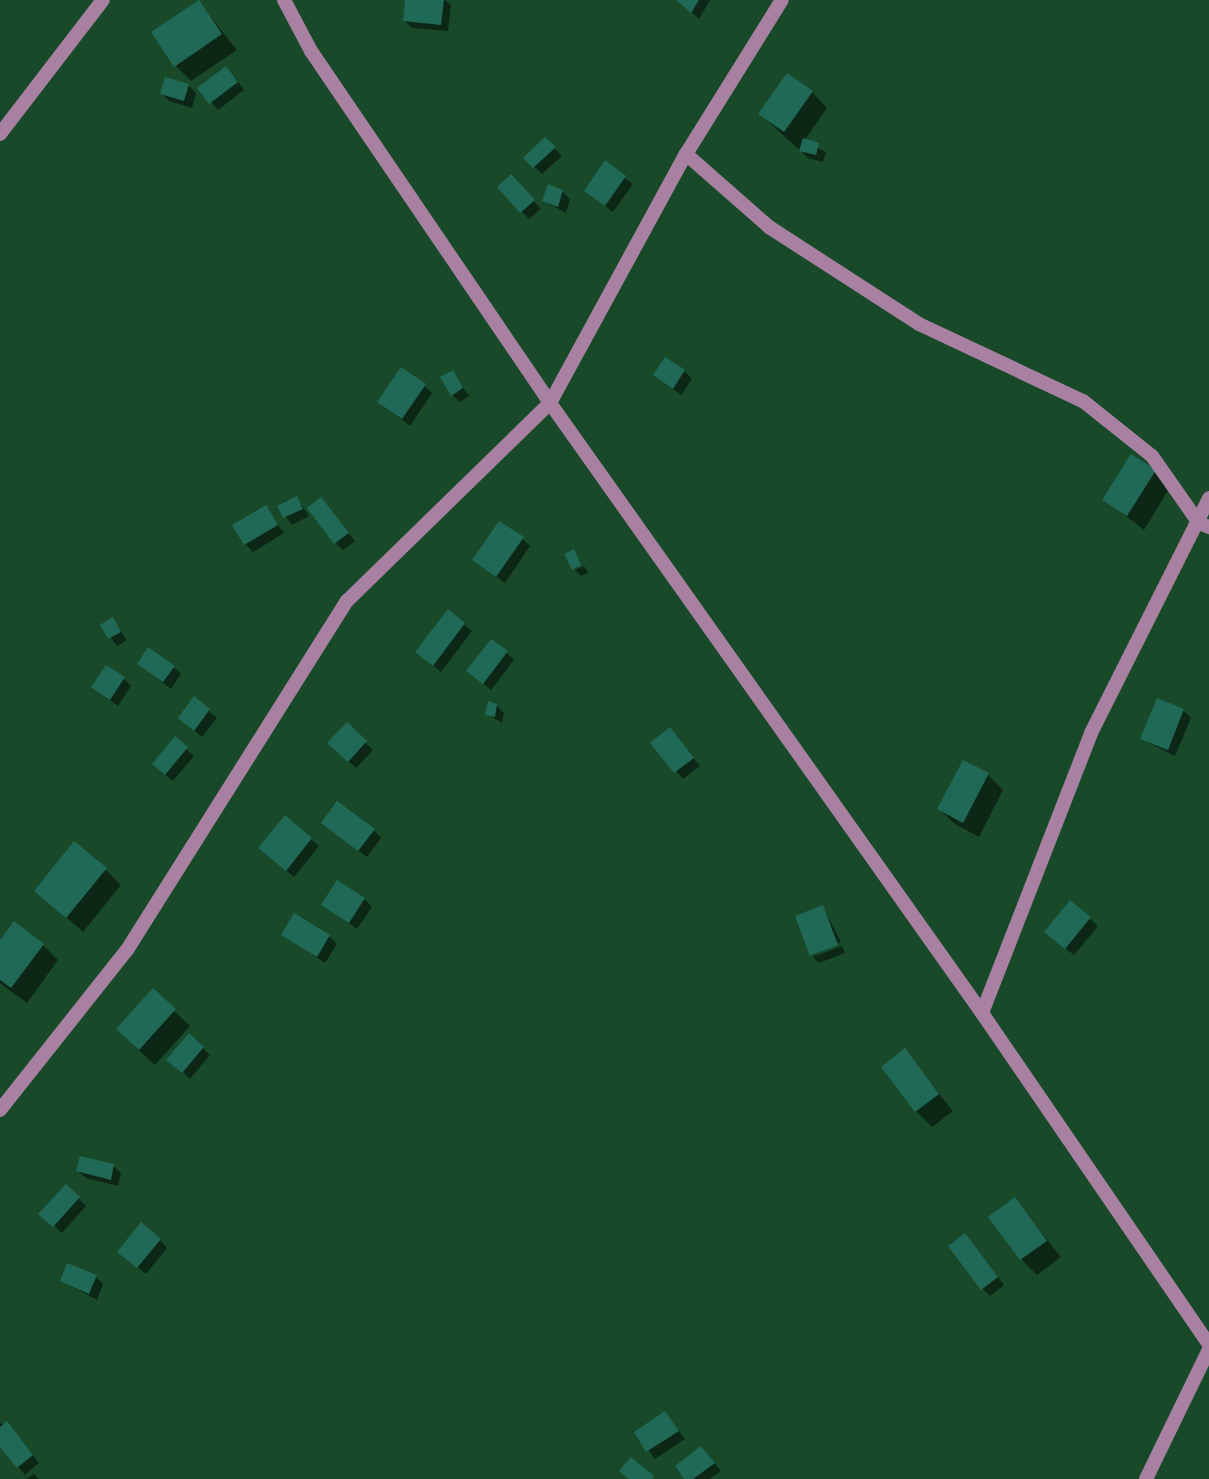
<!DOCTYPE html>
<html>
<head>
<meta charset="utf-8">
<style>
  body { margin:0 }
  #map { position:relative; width:1209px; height:1479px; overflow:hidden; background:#184a2a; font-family:Literata,serif }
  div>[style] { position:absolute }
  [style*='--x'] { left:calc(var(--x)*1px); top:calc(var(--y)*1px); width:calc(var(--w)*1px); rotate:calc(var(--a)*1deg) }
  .shadow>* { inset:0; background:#0007 }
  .building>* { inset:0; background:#206956 }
  .minor>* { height:14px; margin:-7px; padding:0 7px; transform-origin:7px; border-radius:7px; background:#a880a1 }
  .tertiary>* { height:14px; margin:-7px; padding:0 7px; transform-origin:7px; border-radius:7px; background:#a880a1 }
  span { translate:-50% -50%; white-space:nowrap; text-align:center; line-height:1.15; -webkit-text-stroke:5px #162b1c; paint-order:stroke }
</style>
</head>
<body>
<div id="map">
  <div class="shadow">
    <i style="clip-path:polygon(407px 0,445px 0,451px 5px,448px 31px,412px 28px,405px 21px)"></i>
    <i style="clip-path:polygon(678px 0,710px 0,699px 19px)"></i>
    <i style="clip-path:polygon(198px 1px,237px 50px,191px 81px,176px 66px)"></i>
    <i style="clip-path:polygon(233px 75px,244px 90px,218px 110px,200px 88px)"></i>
    <i style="clip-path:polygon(188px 85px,196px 93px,192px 108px,169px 101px,162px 94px)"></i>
    <i style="clip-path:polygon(812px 92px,827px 108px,804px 141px,826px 152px,823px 162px,808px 158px,760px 114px)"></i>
    <i style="clip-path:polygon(545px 139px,562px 156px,542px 174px,526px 158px)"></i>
    <i style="clip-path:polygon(606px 163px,633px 184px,613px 212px,586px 191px)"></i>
    <i style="clip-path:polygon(518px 184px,541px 209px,529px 219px,499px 187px)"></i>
    <i style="clip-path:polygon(562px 191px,570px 199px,566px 213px,544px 201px)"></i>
    <i style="clip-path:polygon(684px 371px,692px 379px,681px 395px,655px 375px)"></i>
    <i style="clip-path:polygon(452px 372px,469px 396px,460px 402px,452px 395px)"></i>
    <i style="clip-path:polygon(424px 386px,432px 393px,410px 426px,379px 402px)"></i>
    <i style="clip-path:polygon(1155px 471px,1170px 487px,1144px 530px,1104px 499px)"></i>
    <i style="clip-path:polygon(297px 498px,309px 516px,292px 525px,279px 507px)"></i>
    <i style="clip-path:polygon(321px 499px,355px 541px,343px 550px,335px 543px)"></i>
    <i style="clip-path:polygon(265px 507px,284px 533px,253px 552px,245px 544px)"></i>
    <i style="clip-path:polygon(523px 539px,530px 546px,505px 583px,474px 560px)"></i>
    <i style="clip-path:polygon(584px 566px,588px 573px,581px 576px,575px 570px)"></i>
    <i style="clip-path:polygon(448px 611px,472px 631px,441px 672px,417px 652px)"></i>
    <i style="clip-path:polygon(113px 620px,127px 640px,117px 646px,102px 626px)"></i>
    <i style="clip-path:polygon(506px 652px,514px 660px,491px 690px,468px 671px)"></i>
    <i style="clip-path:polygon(139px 664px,174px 667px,181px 674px,171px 689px)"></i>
    <i style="clip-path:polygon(124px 679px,131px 686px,118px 706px,93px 687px)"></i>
    <i style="clip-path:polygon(194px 699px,217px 718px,202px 737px,187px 725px)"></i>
    <i style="clip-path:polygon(496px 705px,504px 713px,502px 723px,487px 714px)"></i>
    <i style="clip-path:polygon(1183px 710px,1191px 718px,1175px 756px,1142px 739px)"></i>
    <i style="clip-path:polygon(347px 725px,373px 750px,356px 768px,337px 751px)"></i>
    <i style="clip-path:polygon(677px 737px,700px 766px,683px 779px,653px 743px)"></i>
    <i style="clip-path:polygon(175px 739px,194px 756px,173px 781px,161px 772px)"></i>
    <i style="clip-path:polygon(988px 775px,1003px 790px,979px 837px,955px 824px,939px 809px)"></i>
    <i style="clip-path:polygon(285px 817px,319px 846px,294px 877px,268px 855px)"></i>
    <i style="clip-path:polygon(323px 823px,374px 830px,381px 838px,367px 857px)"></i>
    <i style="clip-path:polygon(105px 869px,121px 885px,83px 932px,36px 891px)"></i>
    <i style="clip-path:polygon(364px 899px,372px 907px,357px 929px,323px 904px)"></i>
    <i style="clip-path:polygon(1070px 902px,1098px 926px,1074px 955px,1053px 939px)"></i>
    <i style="clip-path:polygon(823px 907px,841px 942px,813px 956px,811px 955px)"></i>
    <i style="clip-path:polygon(283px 935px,329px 936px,337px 944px,325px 963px)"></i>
    <i style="clip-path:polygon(0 943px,43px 945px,58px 960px,27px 1003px,0 983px)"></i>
    <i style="clip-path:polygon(842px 946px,845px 953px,819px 963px,813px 957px)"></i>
    <i style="clip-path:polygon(174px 1011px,190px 1026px,155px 1065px,133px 1045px)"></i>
    <i style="clip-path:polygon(203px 1048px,210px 1055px,190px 1079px,174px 1064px)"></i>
    <i style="clip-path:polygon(905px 1051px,953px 1111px,932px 1127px,916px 1111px)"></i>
    <i style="clip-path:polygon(113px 1166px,121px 1173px,118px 1186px,86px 1178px,78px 1171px)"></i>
    <i style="clip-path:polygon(66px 1186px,86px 1206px,62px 1233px,41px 1214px)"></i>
    <i style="clip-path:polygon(1015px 1200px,1061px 1257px,1037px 1275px,1021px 1259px)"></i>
    <i style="clip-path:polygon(160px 1240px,167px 1248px,146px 1274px,127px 1259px)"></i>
    <i style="clip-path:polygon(972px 1243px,1004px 1285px,990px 1296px,983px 1289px)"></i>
    <i style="clip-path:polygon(96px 1277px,103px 1284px,97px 1300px,62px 1281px)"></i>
    <i style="clip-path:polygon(665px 1413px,685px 1439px,655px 1459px,636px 1433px)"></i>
    <i style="clip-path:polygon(0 1423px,14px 1431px,39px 1463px,25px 1475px,0 1445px)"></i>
    <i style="clip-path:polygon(708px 1455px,721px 1471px,710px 1479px,687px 1479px)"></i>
    <i style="clip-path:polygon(34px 1474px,39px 1479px,26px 1479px)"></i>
  </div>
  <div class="building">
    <i style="clip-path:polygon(199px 0,222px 34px,174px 67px,151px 32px)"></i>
    <i style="clip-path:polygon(405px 0,444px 0,441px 25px,403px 21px)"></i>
    <i style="clip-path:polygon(676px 0,699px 0,691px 13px)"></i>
    <i style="clip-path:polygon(226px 66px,238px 82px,209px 104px,197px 88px)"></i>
    <i style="clip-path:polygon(787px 73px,813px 91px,784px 132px,758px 114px)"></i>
    <i style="clip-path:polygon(165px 77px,189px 84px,184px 101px,160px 94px)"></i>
    <i style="clip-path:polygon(545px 137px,556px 147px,533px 168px,523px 158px)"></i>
    <i style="clip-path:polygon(803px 138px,819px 143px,816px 155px,799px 151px)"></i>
    <i style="clip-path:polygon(605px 160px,626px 176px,605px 206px,584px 191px)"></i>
    <i style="clip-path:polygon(511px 174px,535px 200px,520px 213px,497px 187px)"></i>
    <i style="clip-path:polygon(548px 184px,563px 190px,558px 207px,542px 201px)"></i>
    <i style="clip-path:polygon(665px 357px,685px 370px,673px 389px,653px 375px)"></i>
    <i style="clip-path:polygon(401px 367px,426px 384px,402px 419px,377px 402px)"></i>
    <i style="clip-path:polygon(453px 370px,463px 388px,451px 396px,440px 377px)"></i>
    <i style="clip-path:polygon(1131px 454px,1156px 470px,1127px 516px,1102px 500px)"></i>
    <i style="clip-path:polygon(297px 496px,303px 509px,283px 518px,277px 506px)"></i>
    <i style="clip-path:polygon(321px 497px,349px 533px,334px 544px,307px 508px)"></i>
    <i style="clip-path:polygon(266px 505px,278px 525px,244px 545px,232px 525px)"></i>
    <i style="clip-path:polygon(499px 521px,524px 537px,496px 577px,472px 560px)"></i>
    <i style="clip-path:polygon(574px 549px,581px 565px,572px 570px,564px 554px)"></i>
    <i style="clip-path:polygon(448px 609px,465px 623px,433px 666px,415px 652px)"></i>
    <i style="clip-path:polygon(113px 617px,121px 632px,108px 639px,100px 625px)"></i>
    <i style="clip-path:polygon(491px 639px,508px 651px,483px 684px,466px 671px)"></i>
    <i style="clip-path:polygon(148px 647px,175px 666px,163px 682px,137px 664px)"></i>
    <i style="clip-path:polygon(106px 665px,125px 677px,110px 700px,91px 687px)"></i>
    <i style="clip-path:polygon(194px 696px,210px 709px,194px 731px,178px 718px)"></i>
    <i style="clip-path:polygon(1157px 698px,1184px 709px,1168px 750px,1140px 739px)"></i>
    <i style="clip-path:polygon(488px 701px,497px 704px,495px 717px,485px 715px)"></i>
    <i style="clip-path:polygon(347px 722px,367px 741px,348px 762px,327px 743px)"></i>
    <i style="clip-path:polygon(670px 727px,694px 758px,674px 773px,650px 743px)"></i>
    <i style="clip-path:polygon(175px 736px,188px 747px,165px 775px,152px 764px)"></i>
    <i style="clip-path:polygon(963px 760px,989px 773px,963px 823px,937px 809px)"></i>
    <i style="clip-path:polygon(337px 801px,375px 829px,358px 851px,321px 823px)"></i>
    <i style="clip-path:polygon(285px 815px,312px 838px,286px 871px,258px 848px)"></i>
    <i style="clip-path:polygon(74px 841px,107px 868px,66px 918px,34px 891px)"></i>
    <i style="clip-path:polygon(337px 880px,365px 898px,349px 923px,321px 905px)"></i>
    <i style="clip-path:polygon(1070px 900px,1091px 917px,1065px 949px,1044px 932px)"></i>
    <i style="clip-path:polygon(823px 905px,838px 945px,810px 956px,795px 916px)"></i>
    <i style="clip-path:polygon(294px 913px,330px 935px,317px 957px,281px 935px)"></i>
    <i style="clip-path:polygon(14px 921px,44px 944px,11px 988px,0 980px,0 940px)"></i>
    <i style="clip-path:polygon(153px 988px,176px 1009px,139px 1050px,116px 1029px)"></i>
    <i style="clip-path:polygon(189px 1033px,204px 1047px,182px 1073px,166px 1060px)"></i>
    <i style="clip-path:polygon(905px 1048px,939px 1094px,915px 1112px,881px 1067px)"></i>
    <i style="clip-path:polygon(80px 1156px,114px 1164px,111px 1180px,76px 1171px)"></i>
    <i style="clip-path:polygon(66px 1184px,80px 1197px,53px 1227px,38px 1214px)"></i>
    <i style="clip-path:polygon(1015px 1197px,1047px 1241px,1020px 1260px,988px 1217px)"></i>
    <i style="clip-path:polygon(141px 1222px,161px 1239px,137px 1268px,117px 1252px)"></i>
    <i style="clip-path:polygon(965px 1233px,998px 1277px,981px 1290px,948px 1246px)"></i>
    <i style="clip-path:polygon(67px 1263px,97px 1275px,89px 1294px,60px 1281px)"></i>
    <i style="clip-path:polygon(665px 1411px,679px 1431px,646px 1452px,634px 1432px)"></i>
    <i style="clip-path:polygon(7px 1421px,33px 1455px,17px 1468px,0 1447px,0 1427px)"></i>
    <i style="clip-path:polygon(701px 1446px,715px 1463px,693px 1479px,684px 1479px,675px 1466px)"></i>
    <i style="clip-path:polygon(631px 1457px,654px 1476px,652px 1479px,629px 1479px,619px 1471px)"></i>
  </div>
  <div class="minor">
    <i style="--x:0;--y:134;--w:169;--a:-52.5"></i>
    <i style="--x:686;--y:154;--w:111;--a:41.3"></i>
    <i style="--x:769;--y:227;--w:179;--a:32.9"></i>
    <i style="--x:919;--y:324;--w:181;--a:25.2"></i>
    <i style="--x:1083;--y:401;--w:88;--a:38.6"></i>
    <i style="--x:1152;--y:456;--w:82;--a:55"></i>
    <i style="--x:1199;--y:523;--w:11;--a:22"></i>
    <i style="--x:982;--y:1013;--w:300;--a:-68.7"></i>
    <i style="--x:1091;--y:733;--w:263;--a:-63.3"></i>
    <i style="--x:0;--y:1110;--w:204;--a:-51.6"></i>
    <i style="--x:127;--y:950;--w:413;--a:-57.8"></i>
    <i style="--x:347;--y:601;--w:284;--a:-44.3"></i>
    <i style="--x:550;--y:403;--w:284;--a:-61.4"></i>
    <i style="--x:686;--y:154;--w:181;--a:-58.1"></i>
    <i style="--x:1146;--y:1479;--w:144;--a:-64.1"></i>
  </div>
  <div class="tertiary">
    <i style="--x:284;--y:0;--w:58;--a:62.1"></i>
    <i style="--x:311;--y:51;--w:425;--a:55.8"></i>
    <i style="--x:550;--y:403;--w:747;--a:54.69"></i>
    <i style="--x:982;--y:1013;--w:401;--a:55.6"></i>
  </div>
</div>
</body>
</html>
